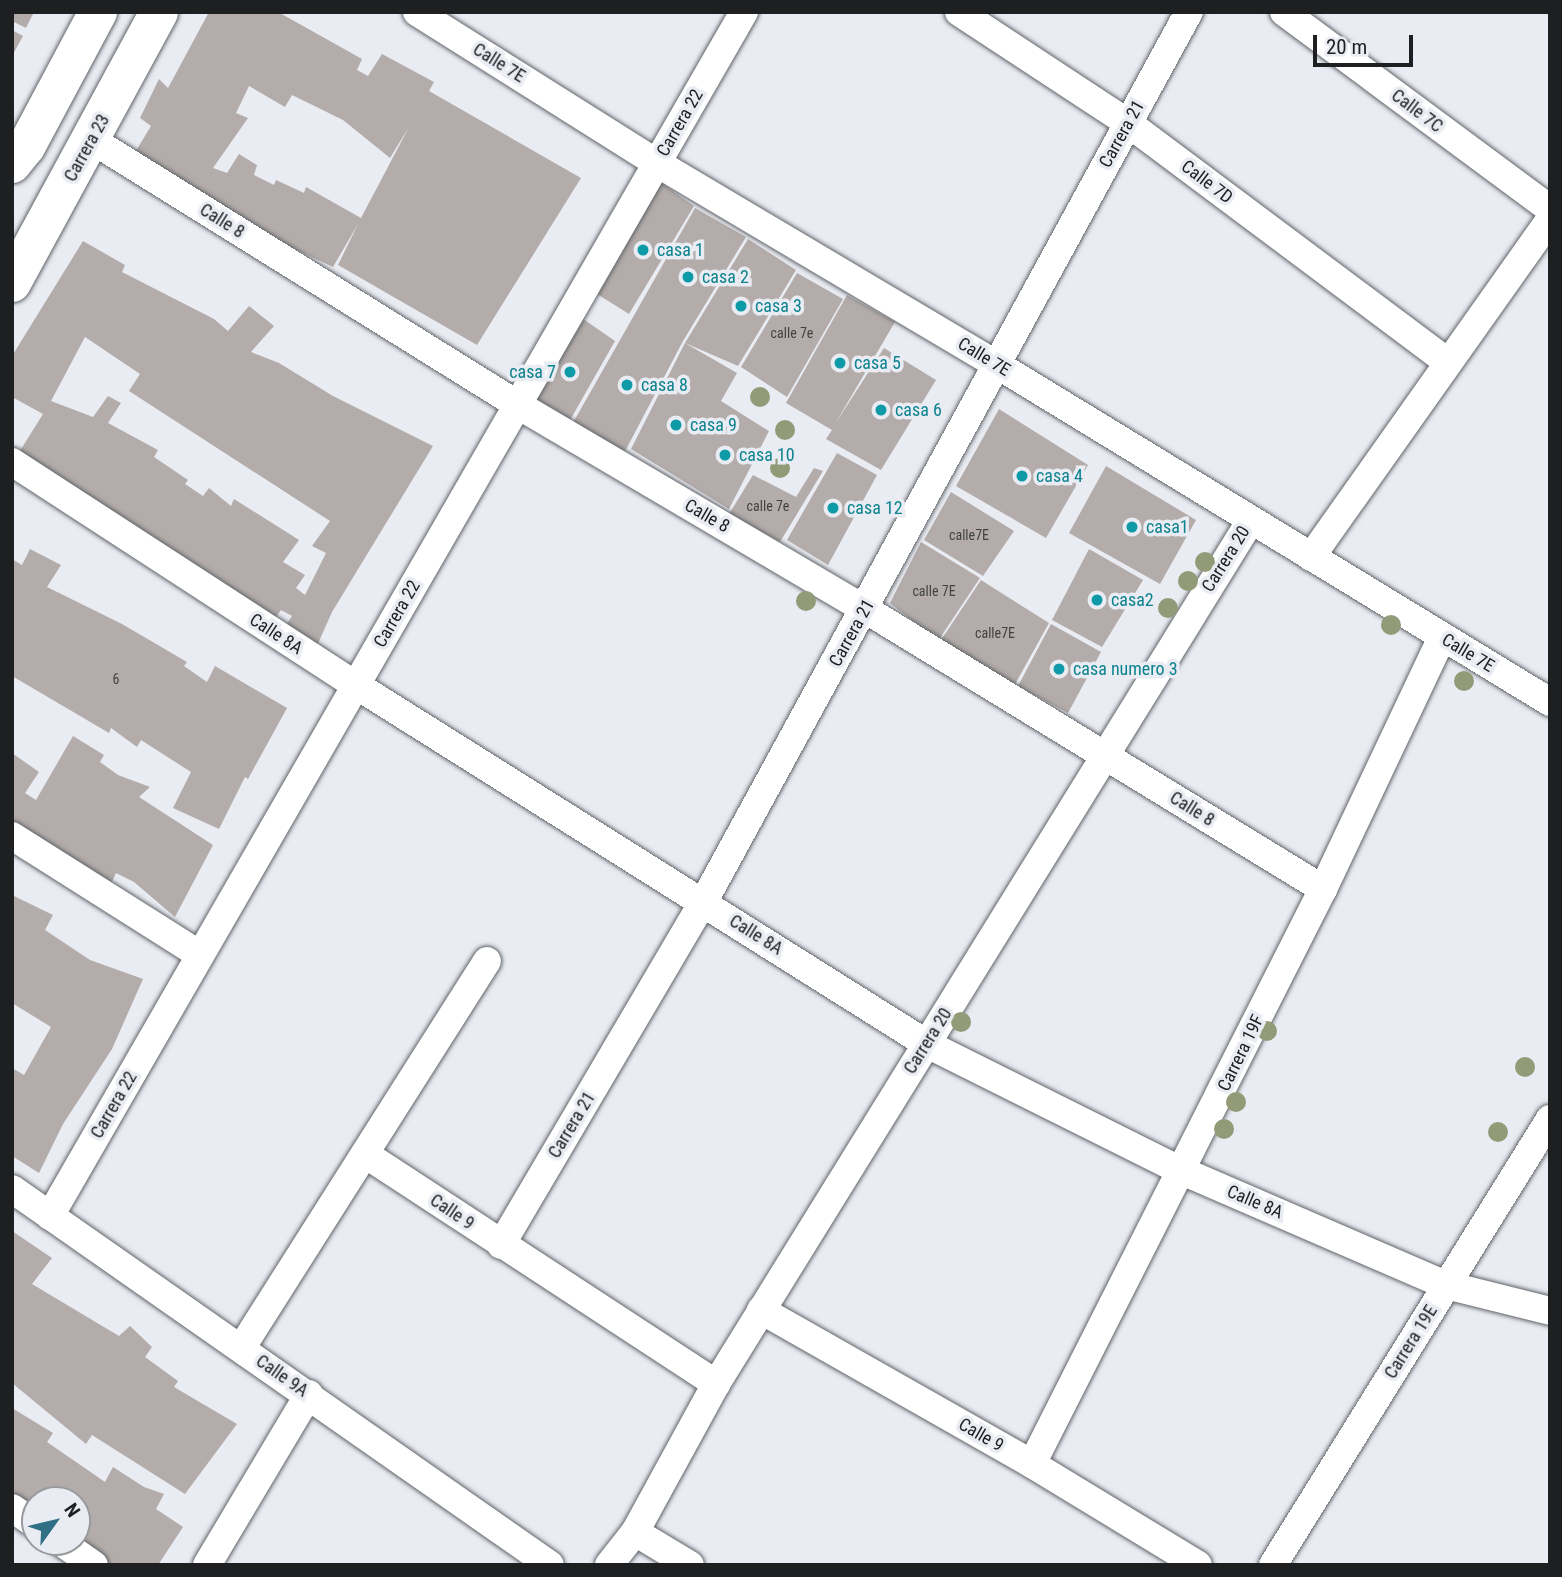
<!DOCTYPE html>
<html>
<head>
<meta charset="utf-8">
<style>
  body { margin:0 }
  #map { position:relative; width:1562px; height:1577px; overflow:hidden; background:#e9ecf2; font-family:"Roboto Condensed",sans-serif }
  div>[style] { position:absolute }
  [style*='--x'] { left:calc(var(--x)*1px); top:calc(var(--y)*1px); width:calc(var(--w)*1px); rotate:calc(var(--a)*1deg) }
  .building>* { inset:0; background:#b3acaa }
  .roads { filter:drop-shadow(0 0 2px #616469) drop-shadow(0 0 2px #616469) }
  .street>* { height:28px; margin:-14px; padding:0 14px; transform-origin:14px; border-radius:14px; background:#fff }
  .secondary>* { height:38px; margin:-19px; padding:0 19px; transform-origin:19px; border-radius:19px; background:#fff }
  .trees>* { width:20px; height:20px; margin:-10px; border-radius:50%; background:#939a77 }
  .dots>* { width:19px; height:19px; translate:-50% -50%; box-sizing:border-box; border:4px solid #e9ecf2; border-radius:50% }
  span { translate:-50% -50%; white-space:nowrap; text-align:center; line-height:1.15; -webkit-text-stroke:7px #e9ecf2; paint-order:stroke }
  .number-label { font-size:14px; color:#434243 }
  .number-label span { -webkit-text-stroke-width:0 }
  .street-label { font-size:18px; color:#1e1f21 }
  .culture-label { font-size:18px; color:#0d838f }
  .left { translate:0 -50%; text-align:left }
  .right { translate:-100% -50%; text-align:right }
  .frame { position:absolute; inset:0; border:14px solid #1e1f21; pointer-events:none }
  .north { position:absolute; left:21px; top:1486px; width:70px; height:70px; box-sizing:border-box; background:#e9ecf2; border:2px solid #989a9e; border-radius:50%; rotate:56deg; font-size:19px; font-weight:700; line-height:28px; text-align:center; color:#1e1f21 }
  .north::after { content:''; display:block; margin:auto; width:24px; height:32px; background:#307084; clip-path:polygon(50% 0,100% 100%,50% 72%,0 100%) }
  .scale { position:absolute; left:1313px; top:35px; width:100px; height:32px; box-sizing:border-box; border:4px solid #1e1f21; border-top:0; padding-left:9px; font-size:21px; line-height:24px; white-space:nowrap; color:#1e1f21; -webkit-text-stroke:5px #e9ecf2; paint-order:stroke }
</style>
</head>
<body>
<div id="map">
  <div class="building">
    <i style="clip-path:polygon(12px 12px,34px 12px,26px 28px,12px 21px)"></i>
    <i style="clip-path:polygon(evenodd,209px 12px,278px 12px,362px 59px,357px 70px,368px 76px,382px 54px,434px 82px,429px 91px,581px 178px,477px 345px,338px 265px,358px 224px,333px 267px,277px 241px,131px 159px,151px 126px,140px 118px,159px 79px,168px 88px,209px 12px,249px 86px,285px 107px,292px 95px,343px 120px,390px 158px,409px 127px,361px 218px,306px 187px,304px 193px,276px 180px,274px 185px,254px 175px,257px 165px,239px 154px,227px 173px,213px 168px,248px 118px,236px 113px,249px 86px)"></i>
    <i style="clip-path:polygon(12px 30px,23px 36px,12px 56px)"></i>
    <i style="clip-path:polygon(654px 178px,694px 206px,629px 314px,597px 294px)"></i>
    <i style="clip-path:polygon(695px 208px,746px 237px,683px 341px,621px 459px,570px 428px)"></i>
    <i style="clip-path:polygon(748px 239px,796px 270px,738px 366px,685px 343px)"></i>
    <i style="clip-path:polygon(evenodd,83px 241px,125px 265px,122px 272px,214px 319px,228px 331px,249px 306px,274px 326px,251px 352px,279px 363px,333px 396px,433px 446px,332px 612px,312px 657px,277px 638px,292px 616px,281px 610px,270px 626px,18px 454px,43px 414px,12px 397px,12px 356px,83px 241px,85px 337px,140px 374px,129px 391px,330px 521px,312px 546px,326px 553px,305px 595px,296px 588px,305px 575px,283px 562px,299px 540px,234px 499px,231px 506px,209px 488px,203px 496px,185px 484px,188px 480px,154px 457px,158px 450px,108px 423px,121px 403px,108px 396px,93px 417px,51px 401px,85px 337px)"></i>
    <i style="clip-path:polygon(797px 273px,843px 299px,787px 397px,741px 367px)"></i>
    <i style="clip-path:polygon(847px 295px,895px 322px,835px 424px,884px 348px,936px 380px,881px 470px,826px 439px,832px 430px,786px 403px)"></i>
    <i style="clip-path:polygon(576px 314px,615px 341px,565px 429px,525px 403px)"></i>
    <i style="clip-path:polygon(685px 343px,737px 373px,721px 401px,769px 431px,729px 509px,631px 449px)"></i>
    <i style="clip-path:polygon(999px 409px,1088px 465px,1046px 538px,956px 486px)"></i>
    <i style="clip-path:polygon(837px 453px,877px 475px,828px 565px,787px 540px)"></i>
    <i style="clip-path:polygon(1106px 466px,1196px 520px,1160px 584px,1069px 533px)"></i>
    <i style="clip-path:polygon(814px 468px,823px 471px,780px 542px,729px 514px,753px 475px,796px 497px)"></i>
    <i style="clip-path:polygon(951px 492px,1014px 531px,983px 576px,924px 540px)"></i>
    <i style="clip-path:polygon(921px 542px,980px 578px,938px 641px,890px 603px)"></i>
    <i style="clip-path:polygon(30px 549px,61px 565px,47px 587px,122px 624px,187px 662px,184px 666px,207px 682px,215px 666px,287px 708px,248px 779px,245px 777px,219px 829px,173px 808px,191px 772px,141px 740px,137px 747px,111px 728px,109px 733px,12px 676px,12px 559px,22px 565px)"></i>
    <i style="clip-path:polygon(1089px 549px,1143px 580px,1102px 647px,1052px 620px)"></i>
    <i style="clip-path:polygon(981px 580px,1049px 623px,1014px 686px,939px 643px)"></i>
    <i style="clip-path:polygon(1051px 624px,1101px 652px,1068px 713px,1018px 686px)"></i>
    <i style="clip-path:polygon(73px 736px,104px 755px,100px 762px,118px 775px,150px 787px,139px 797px,213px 845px,175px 917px,134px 882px,116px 873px,109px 888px,12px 842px,12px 753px,39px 772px,25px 793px,36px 800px)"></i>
    <i style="clip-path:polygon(12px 895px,53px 915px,45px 930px,90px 960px,143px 979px,112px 1049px,63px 1124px,39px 1173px,12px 1156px,12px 1068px,24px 1075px,51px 1027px,12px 1003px)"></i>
    <i style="clip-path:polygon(12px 1231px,52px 1258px,32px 1284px,119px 1336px,130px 1326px,152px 1347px,145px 1357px,178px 1381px,174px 1387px,237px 1424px,185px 1494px,92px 1435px,86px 1444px,12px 1383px)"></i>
    <i style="clip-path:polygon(12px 1408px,53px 1433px,47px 1442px,105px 1482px,113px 1467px,144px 1487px,164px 1494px,156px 1509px,183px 1527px,158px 1565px,94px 1565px,77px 1538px,77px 1500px,35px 1500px,35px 1509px,12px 1493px)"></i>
  </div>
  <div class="roads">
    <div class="street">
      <i style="--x:417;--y:12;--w:284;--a:32.2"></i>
      <i style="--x:657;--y:163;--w:394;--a:30.7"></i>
      <i style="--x:996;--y:364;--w:649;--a:31.39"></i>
      <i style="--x:959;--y:12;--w:202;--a:33.3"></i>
      <i style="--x:1128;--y:123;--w:399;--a:36.8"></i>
      <i style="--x:1284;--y:12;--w:331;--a:36.5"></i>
      <i style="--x:92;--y:140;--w:502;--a:31.88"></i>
      <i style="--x:518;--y:405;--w:403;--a:30.5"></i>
      <i style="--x:865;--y:609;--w:537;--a:31.44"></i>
      <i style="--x:12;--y:462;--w:410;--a:33"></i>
      <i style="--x:356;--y:685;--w:674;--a:32.16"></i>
      <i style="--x:927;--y:1044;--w:285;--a:26.5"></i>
      <i style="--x:1182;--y:1171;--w:288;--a:23.4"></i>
      <i style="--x:1446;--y:1285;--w:107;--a:14"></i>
      <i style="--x:1311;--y:557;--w:414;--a:-54.7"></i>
      <i style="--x:12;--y:836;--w:222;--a:32.3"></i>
      <i style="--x:365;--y:1154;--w:420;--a:33.2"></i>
      <i style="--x:12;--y:1189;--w:656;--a:34.95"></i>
      <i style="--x:50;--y:1216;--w:1390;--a:-60.04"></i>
      <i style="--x:501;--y:1245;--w:399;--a:-59.5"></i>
      <i style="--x:704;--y:901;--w:1013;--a:-61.39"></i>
      <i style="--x:761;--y:1310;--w:312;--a:29.6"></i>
      <i style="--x:1032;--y:1464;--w:194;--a:31.3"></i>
      <i style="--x:242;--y:1347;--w:457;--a:-57.6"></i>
      <i style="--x:1032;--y:1464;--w:644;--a:-63.16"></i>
      <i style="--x:1323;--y:889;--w:279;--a:-64.7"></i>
      <i style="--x:12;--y:1508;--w:28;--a:35"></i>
      <i style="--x:635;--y:1532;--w:64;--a:31"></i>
      <i style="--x:61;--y:1542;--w:40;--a:34.9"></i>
      <i style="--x:207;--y:1565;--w:199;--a:-59.2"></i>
      <i style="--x:609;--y:1565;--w:42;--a:-51.8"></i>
      <i style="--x:635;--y:1532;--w:169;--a:-61.3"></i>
      <i style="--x:716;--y:1384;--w:1016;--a:-58.23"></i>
      <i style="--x:1273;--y:1565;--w:525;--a:-58.16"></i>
    </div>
    <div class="secondary">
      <i style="--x:12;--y:164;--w:22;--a:-51"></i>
      <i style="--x:26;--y:147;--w:153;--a:-61.9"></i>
      <i style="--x:12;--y:283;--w:308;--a:-61.5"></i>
    </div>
  </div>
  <div class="trees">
    <i style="left:760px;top:397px"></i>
    <i style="left:785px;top:430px"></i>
    <i style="left:780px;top:468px"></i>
    <i style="left:1205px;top:562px"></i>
    <i style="left:1188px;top:581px"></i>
    <i style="left:806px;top:601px"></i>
    <i style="left:1168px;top:608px"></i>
    <i style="left:1391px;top:625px"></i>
    <i style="left:1464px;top:681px"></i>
    <i style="left:961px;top:1022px"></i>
    <i style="left:1267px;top:1031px"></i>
    <i style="left:1525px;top:1067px"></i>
    <i style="left:1236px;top:1102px"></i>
    <i style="left:1224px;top:1129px"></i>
    <i style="left:1498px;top:1132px"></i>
  </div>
  <div class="dots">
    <i style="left:643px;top:250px;background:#0f9aa8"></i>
    <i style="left:688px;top:277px;background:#0f9aa8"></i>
    <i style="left:741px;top:306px;background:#0f9aa8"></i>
    <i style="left:840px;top:363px;background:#0f9aa8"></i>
    <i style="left:570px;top:372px;background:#0f9aa8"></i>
    <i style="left:627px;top:385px;background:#0f9aa8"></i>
    <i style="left:881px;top:410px;background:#0f9aa8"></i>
    <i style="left:676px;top:425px;background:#0f9aa8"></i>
    <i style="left:725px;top:455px;background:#0f9aa8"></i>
    <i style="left:1022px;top:476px;background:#0f9aa8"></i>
    <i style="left:833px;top:508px;background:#0f9aa8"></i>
    <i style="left:1132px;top:527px;background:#0f9aa8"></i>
    <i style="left:1097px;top:600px;background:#0f9aa8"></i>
    <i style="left:1059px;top:669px;background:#0f9aa8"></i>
  </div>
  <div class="number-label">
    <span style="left:792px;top:333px">calle 7e</span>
    <span style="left:768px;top:506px">calle 7e</span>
    <span style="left:969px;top:535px">calle7E</span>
    <span style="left:934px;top:591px">calle 7E</span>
    <span style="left:995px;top:633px">calle7E</span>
    <span style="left:116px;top:679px">6</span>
  </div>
  <div class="street-label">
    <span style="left:499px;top:63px;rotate:32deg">Calle 7E</span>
    <span style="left:1417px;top:111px;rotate:37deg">Calle 7C</span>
    <span style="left:680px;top:123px;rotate:-60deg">Carrera 22</span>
    <span style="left:1122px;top:134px;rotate:-61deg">Carrera 21</span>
    <span style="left:87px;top:148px;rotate:-61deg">Carrera 23</span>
    <span style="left:1207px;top:182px;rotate:37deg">Calle 7D</span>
    <span style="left:222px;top:221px;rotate:32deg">Calle 8</span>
    <span style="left:984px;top:357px;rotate:31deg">Calle 7E</span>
    <span style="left:707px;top:516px;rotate:30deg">Calle 8</span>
    <span style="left:1226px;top:559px;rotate:-58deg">Carrera 20</span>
    <span style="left:397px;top:614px;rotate:-60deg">Carrera 22</span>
    <span style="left:852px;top:633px;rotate:-61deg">Carrera 21</span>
    <span style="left:276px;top:634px;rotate:33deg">Calle 8A</span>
    <span style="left:1468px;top:653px;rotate:31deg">Calle 7E</span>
    <span style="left:1192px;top:809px;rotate:32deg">Calle 8</span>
    <span style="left:756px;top:935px;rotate:32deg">Calle 8A</span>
    <span style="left:928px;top:1041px;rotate:-58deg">Carrera 20</span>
    <span style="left:1241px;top:1053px;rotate:-64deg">Carrera 19F</span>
    <span style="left:114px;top:1105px;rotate:-60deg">Carrera 22</span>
    <span style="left:572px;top:1125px;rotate:-59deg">Carrera 21</span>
    <span style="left:1255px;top:1202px;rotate:23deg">Calle 8A</span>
    <span style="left:452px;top:1212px;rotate:34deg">Calle 9</span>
    <span style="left:1411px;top:1342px;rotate:-58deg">Carrera 19E</span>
    <span style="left:282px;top:1376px;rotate:35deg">Calle 9A</span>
    <span style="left:981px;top:1435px;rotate:30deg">Calle 9</span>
  </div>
  <div class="culture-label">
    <span class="left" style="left:657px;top:250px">casa 1</span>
    <span class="left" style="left:702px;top:277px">casa 2</span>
    <span class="left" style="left:755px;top:306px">casa 3</span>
    <span class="left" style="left:854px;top:363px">casa 5</span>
    <span class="right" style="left:556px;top:372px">casa 7</span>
    <span class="left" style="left:641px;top:385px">casa 8</span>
    <span class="left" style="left:895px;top:410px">casa 6</span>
    <span class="left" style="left:690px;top:425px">casa 9</span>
    <span class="left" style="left:739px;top:455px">casa 10</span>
    <span class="left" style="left:1036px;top:476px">casa 4</span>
    <span class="left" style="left:847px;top:508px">casa 12</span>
    <span class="left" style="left:1146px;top:527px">casa1</span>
    <span class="left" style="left:1111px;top:600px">casa2</span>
    <span class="left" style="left:1073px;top:669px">casa numero 3</span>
  </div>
  <div class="frame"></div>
  <div class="north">N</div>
  <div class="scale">20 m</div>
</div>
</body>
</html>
